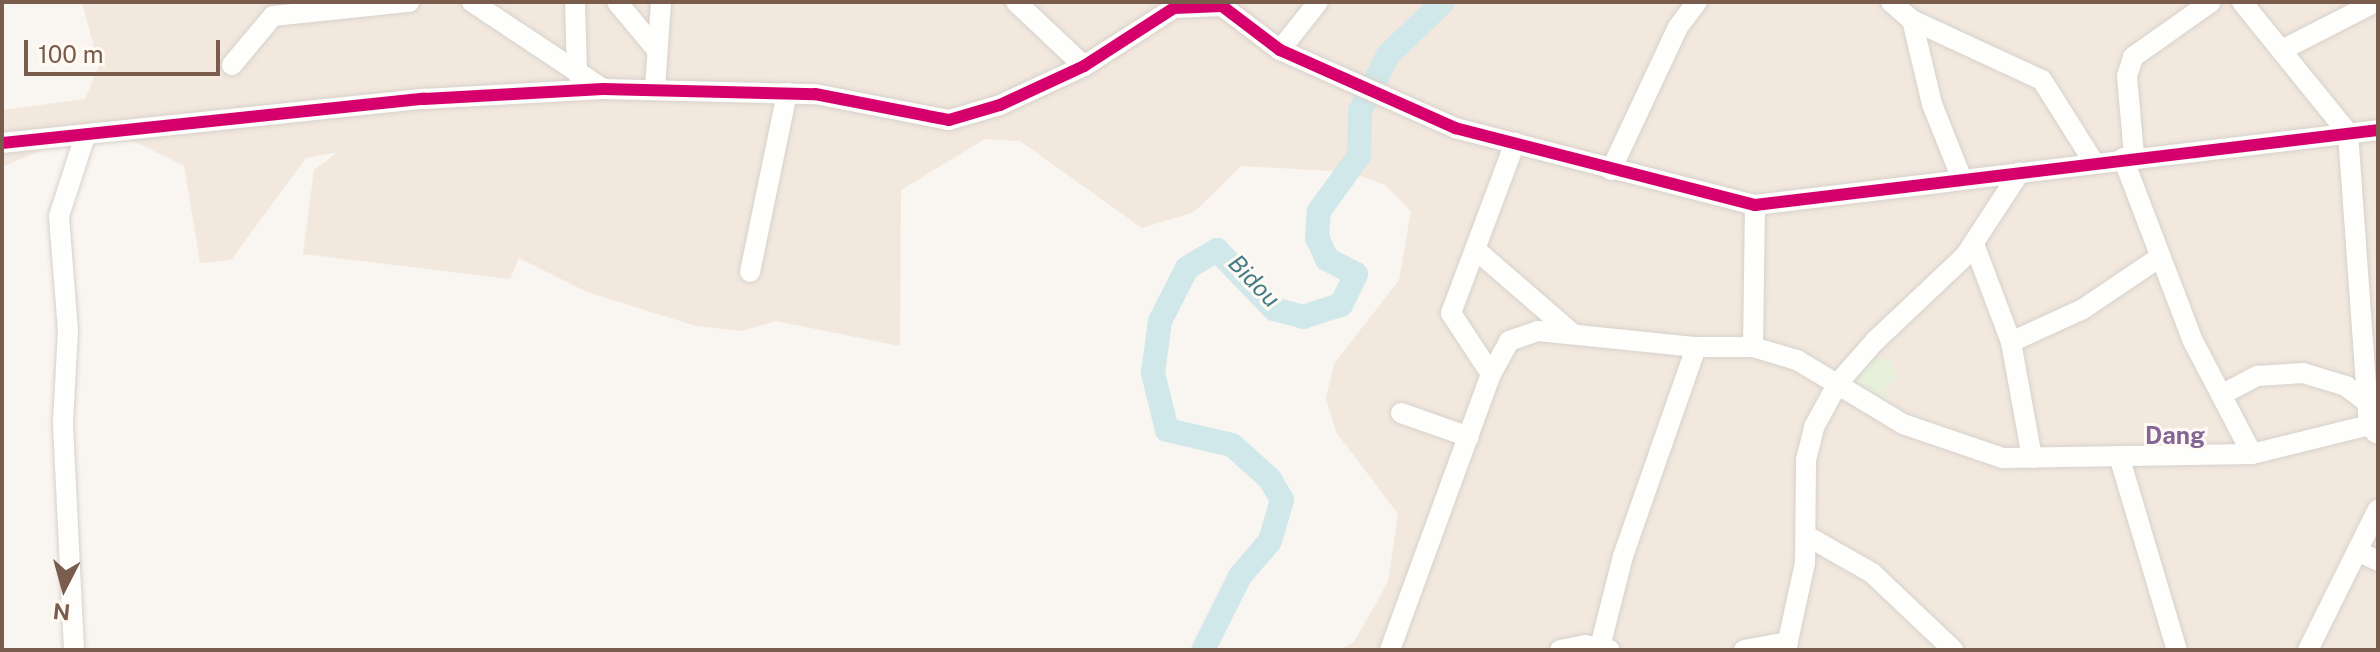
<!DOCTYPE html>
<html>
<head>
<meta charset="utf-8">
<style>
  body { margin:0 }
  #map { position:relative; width:2380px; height:652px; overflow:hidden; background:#f9f5f0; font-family:"Public Sans",sans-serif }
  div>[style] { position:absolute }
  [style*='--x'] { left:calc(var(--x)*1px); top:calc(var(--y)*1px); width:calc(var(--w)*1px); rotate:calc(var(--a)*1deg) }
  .residential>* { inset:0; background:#f2e8de }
  .green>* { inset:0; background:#e7f0db }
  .river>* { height:24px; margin:-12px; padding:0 12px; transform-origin:12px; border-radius:12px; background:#d0e8ea }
  .roads { filter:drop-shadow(0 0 2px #d7d1cb) drop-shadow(0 0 2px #d7d1cb) }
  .minor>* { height:20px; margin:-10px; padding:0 10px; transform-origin:10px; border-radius:10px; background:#fefefd }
  .cycleway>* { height:12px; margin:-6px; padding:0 6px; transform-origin:6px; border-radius:6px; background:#d6006c }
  span { translate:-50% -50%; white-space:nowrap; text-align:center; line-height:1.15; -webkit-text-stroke:6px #fffaf3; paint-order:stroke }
  .water-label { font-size:24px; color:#437c86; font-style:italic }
  .neighbourhood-label { font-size:24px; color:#846695; font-weight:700 }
  .frame { position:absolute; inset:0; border:4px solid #7a5c4d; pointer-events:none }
  .north { position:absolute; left:24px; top:548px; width:80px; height:80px; -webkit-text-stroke:6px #fffaf3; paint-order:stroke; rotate:186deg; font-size:22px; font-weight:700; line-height:32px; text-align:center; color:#7a5c4d }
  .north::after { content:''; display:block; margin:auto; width:28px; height:36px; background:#7a5c4d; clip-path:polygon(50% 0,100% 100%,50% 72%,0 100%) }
  .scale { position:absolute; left:24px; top:40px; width:196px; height:36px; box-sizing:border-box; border:4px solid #7a5c4d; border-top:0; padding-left:10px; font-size:24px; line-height:28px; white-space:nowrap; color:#7a5c4d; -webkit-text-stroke:6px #fffaf3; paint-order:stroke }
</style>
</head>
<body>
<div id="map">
  <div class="residential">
    <i style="clip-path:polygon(82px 2px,2378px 2px,2378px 650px,1339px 650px,1354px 642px,1388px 582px,1398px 514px,1336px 432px,1326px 398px,1334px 364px,1399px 280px,1411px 211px,1385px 185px,1349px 172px,1241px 166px,1194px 212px,1142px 228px,1020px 141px,985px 139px,901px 190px,900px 346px,776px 321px,741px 331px,696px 326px,587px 292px,519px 258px,510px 279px,303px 254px,314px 170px,338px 152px,306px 158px,231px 260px,200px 263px,184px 166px,119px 134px,75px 135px,2px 167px,2px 110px,85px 99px,99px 66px)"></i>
  </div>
  <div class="green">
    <i style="clip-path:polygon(1874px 356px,1891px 361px,1897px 378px,1883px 391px,1891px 407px,1846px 384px)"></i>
  </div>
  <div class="river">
    <i style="--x:1203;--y:650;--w:83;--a:-63.4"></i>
    <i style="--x:1240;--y:576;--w:46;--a:-49.4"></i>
    <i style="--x:1270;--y:541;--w:43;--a:-73.7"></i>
    <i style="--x:1282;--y:500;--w:24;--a:-120"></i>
    <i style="--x:1270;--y:479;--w:51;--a:-138.2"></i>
    <i style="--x:1232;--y:445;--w:67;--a:-167"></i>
    <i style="--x:1167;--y:430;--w:59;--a:-103.8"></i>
    <i style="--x:1153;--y:373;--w:52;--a:-82.3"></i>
    <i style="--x:1160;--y:321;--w:59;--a:-63"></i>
    <i style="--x:1187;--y:268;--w:35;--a:-31"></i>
    <i style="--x:1217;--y:250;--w:82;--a:46"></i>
    <i style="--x:1274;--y:309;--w:30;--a:15"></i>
    <i style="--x:1303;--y:317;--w:40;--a:-18"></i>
    <i style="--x:1341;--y:305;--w:34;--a:-64"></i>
    <i style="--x:1356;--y:274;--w:33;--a:-153"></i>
    <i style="--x:1327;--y:259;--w:23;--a:-115"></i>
    <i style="--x:1317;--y:238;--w:27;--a:-86"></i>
    <i style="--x:1319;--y:211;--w:68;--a:-54"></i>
    <i style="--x:1359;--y:156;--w:45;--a:-88.7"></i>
    <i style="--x:1360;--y:111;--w:63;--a:-63.4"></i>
    <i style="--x:1388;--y:55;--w:76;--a:-43.9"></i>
  </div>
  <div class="roads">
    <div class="minor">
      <i style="--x:472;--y:2;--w:157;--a:33.6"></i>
      <i style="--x:575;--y:2;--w:71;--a:88.4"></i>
      <i style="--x:617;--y:2;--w:62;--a:50.2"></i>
      <i style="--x:1016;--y:2;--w:93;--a:43.3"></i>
      <i style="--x:1891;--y:2;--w:28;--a:41"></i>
      <i style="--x:1912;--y:20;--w:143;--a:24.8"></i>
      <i style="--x:2042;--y:80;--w:96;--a:57.8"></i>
      <i style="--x:2242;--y:2;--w:169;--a:51"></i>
      <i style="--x:2348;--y:133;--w:293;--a:85.9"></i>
      <i style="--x:2369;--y:425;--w:11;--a:49"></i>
      <i style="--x:1912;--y:20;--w:86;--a:76.6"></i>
      <i style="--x:1932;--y:104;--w:79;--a:68.3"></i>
      <i style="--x:1280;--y:50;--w:61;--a:-51.6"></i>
      <i style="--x:2282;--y:50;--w:106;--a:-27.1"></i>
      <i style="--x:232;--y:65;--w:64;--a:-50.1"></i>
      <i style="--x:273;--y:16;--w:137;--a:-5.9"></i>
      <i style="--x:655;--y:88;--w:86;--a:-86"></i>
      <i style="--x:2;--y:143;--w:424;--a:-6"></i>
      <i style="--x:424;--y:99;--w:179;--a:-3.2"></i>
      <i style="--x:603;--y:89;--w:212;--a:1.4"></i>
      <i style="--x:815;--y:94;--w:136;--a:11"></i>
      <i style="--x:949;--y:120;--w:53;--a:-16.4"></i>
      <i style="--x:1000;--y:105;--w:93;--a:-24.9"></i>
      <i style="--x:1084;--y:66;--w:107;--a:-32.8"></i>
      <i style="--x:1174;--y:8;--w:48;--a:-2.4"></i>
      <i style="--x:1222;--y:6;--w:73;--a:37.2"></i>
      <i style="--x:1280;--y:50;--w:192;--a:24"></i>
      <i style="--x:1455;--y:128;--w:310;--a:14.4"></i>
      <i style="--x:1755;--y:205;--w:627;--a:-6.86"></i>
      <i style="--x:2134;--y:155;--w:79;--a:-95.1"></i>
      <i style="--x:2127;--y:76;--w:20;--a:-72"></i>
      <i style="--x:2133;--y:57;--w:95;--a:-35.2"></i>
      <i style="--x:2123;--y:158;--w:196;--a:69.1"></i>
      <i style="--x:2193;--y:341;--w:127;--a:62.4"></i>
      <i style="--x:1611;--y:170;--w:158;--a:-64.9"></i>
      <i style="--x:1678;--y:27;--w:31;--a:-53"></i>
      <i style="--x:1974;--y:244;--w:105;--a:69.3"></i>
      <i style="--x:2011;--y:342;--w:118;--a:79.7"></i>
      <i style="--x:1476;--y:250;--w:128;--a:40.9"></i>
      <i style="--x:750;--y:272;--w:183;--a:-78.3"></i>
      <i style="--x:2011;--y:342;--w:79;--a:-24.6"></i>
      <i style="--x:2083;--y:309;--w:89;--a:-34"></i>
      <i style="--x:1753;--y:347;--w:142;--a:-89.2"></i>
      <i style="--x:1491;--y:374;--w:73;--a:-123.3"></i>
      <i style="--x:1451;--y:313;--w:182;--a:-69.4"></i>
      <i style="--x:2221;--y:395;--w:41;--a:-27.8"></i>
      <i style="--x:2257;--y:376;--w:46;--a:-3.7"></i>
      <i style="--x:2303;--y:373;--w:45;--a:16.8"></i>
      <i style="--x:2346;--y:386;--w:28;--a:38"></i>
      <i style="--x:1401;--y:413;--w:72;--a:19.4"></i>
      <i style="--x:2119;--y:456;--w:202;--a:73.4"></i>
      <i style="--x:1807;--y:536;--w:75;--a:29.6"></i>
      <i style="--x:1872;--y:573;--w:112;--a:43.5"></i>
      <i style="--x:2357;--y:551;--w:23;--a:25"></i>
      <i style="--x:1600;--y:647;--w:94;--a:-75.8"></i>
      <i style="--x:1623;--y:556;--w:221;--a:-70.7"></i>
      <i style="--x:1696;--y:347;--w:57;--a:0"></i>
      <i style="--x:1753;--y:347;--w:46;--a:16.5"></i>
      <i style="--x:1797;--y:360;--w:124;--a:31.1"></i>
      <i style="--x:1903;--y:424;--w:106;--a:18.8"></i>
      <i style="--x:2003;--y:458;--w:249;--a:-0.9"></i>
      <i style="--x:2252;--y:454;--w:121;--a:-13.9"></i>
      <i style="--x:74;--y:650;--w:228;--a:-92.8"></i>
      <i style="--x:63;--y:422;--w:91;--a:-86.9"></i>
      <i style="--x:68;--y:331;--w:115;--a:-94.5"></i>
      <i style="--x:59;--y:216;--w:84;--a:-72"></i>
      <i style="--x:1390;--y:650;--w:294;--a:-69.9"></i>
      <i style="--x:1491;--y:374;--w:38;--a:-61"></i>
      <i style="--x:1509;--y:341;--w:31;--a:-19"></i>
      <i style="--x:1538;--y:331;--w:159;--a:5.8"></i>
      <i style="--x:1560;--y:650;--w:25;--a:-11"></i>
      <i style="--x:1585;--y:645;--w:25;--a:11"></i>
      <i style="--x:1744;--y:650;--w:45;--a:-10.3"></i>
      <i style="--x:1786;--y:650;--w:89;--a:-77.7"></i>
      <i style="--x:1805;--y:563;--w:103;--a:-89.4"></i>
      <i style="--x:1806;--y:460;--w:34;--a:-76"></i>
      <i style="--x:1814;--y:427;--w:50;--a:-61.4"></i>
      <i style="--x:1838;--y:383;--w:56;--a:-48.6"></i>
      <i style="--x:1875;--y:341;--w:124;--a:-43.4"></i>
      <i style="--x:1965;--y:256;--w:100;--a:-56.8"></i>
      <i style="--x:2308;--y:650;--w:157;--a:-63.6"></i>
    </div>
  </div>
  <div class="cycleway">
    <i style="--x:2;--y:143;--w:424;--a:-6"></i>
    <i style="--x:424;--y:99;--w:179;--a:-3.2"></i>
    <i style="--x:603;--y:89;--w:212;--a:1.4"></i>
    <i style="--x:815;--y:94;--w:136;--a:11"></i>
    <i style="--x:949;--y:120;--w:53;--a:-16.4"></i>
    <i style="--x:1000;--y:105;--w:93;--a:-24.9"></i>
    <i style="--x:1084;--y:66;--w:107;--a:-32.8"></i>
    <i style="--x:1174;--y:8;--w:48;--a:-2.4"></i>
    <i style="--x:1222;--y:6;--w:73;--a:37.2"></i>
    <i style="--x:1280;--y:50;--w:192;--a:24"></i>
    <i style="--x:1455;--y:128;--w:310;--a:14.4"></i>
    <i style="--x:1755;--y:205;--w:627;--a:-6.86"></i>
  </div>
  <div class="water-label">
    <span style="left:1254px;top:281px;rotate:46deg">Bidou</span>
  </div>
  <div class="neighbourhood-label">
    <span style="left:2175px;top:436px">Dang</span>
  </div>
  <div class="frame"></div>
  <div class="north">N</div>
  <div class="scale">100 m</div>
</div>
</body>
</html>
